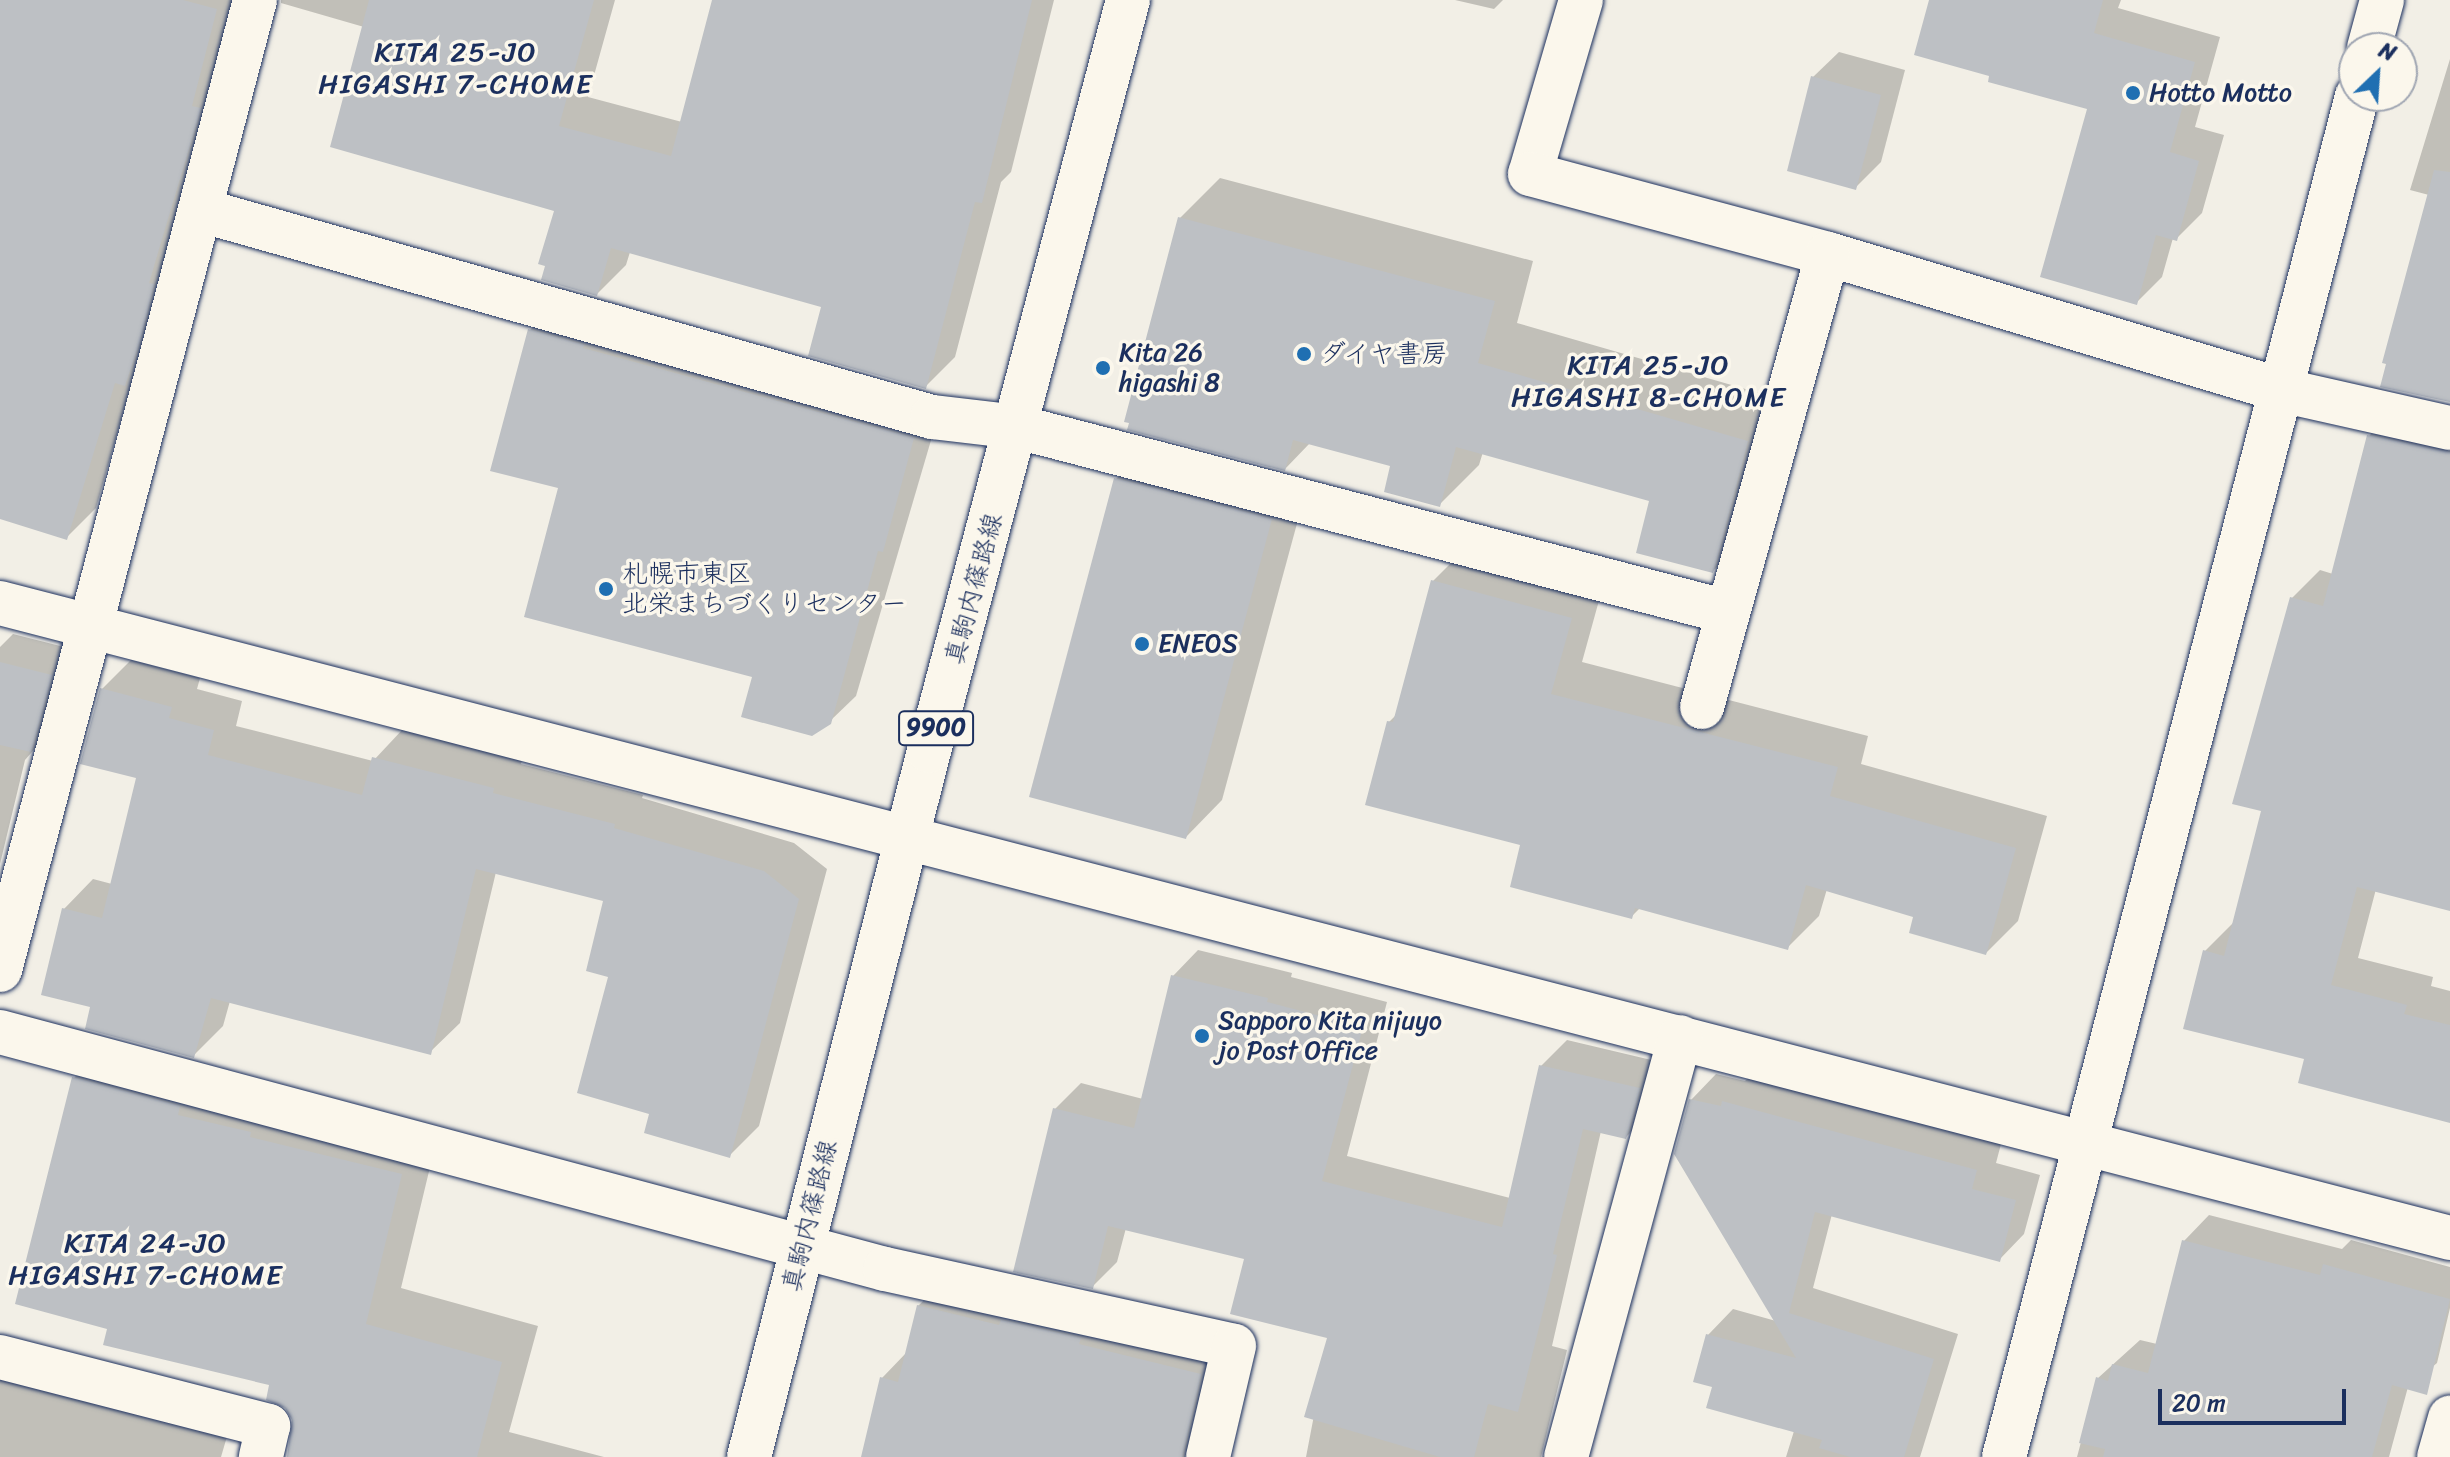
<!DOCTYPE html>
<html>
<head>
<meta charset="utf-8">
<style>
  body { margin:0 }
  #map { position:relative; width:2450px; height:1457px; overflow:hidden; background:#f2efe6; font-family:Sriracha,"Klee One",sans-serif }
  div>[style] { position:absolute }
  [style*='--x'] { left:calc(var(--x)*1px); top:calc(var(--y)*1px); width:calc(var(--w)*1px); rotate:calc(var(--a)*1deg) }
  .shadow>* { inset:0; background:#0003 }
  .building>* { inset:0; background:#bdc0c4 }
  .roads { filter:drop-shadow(0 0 2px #1b2f5e) drop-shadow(0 0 2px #1b2f5e) }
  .street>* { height:44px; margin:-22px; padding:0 22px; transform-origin:22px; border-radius:22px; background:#fbf7ec }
  .primary>* { height:44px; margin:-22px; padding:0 22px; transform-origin:22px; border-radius:22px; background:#fbf7ec }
  .dots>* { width:22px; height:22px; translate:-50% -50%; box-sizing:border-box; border:4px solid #fbf7ec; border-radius:50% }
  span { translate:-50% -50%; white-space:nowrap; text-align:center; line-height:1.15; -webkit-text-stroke:7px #fbf7ec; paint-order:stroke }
  .shield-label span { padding:2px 6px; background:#fbf7ec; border:2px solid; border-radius:6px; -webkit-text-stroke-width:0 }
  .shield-label { font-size:24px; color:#1b2f5e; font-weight:700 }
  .poi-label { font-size:26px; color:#1b2f5e }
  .left { translate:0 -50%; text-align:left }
  .street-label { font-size:26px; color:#1b2f5e }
  .neighbourhood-label { font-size:28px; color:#1b2f5e; letter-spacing:2px }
  .north { position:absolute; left:2338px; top:32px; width:80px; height:80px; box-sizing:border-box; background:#fbf7ec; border:2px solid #a1a7b3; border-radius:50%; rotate:25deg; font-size:22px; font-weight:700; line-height:32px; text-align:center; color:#1b2f5e }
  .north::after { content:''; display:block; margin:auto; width:28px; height:36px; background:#1f6fb2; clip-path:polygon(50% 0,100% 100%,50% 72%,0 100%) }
  .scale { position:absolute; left:2158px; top:1389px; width:188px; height:36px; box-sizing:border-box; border:4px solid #1b2f5e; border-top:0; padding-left:10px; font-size:24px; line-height:28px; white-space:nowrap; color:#1b2f5e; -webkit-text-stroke:6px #fbf7ec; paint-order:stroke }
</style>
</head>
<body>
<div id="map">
  <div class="shadow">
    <i style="clip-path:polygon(0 0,240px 0,96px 508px,67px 537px,0 517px)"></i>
    <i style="clip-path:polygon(281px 0,615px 0,588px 97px,682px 122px,714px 0,1054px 0,1011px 172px,1001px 182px,955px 357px,925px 387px,824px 306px,630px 252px,626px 265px,597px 294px,556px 210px,364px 27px,281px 3px)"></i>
    <i style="clip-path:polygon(1455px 0,1503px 0,1494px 9px)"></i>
    <i style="clip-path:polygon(1931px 0,2121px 0,2118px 8px,2220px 37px,2195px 127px,2224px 135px,2202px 213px,2176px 239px,2173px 238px,2162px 277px,2136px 303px,2090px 108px,1992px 74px)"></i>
    <i style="clip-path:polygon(1839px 52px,1905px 70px,1881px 162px,1856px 187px,1813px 77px)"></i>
    <i style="clip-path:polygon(2450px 59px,2450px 400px,2429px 195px,2410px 190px)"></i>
    <i style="clip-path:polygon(1220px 178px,1533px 261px,1517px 323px,1787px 401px,1753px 531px,1713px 571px,1652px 499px,1483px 452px,1479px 465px,1439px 505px,1393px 465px,1310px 443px,1285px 469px,1180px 218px)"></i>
    <i style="clip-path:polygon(555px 304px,939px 413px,856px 696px,829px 722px,754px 675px,560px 487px,530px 330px)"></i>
    <i style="clip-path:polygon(2397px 408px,2450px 420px,2450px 909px,2376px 889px,2358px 958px,2433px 977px,2431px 986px,2450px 991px,2450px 1121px,2307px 1057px,2205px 951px,2233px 923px,2264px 810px,2292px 598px,2320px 570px,2333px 574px,2369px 436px)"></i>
    <i style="clip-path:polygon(1153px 442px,1308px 483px,1222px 800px,1186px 837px,1116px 479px)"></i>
    <i style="clip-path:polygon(1465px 549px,1603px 586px,1582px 662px,1868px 736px,1861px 764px,2047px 816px,2018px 921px,1986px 953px,1916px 915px,1827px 889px,1819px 916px,1787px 948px,1641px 907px,1631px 917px,1523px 844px,1389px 722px,1398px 713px,1433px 581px)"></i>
    <i style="clip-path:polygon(13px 634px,76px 650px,56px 724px,25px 760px,0 864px,0 647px)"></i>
    <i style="clip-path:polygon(131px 660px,200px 678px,197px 689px,242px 701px,236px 726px,373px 761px,403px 729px,522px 759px,521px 764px,643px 795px,642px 798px,794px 843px,827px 869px,759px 1126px,730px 1155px,651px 1113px,611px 976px,605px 899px,496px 872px,460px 1023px,430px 1052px,230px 1001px,223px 1026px,193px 1056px,93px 1006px,64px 909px,93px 879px,112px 884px,138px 776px,102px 689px)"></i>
    <i style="clip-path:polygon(1198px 950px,1292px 973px,1291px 977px,1387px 1002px,1347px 1156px,1510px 1198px,1541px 1066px,1567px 1040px,1664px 1063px,1651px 1112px,1626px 1137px,1601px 1131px,1552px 1346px,1567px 1350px,1541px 1457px,1306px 1457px,1329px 1337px,1246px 1258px,1126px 1228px,1117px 1262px,1092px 1287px,1055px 1109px,1081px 1083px,1143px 1099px,1173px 976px)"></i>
    <i style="clip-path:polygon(110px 1042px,437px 1138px,401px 1288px,538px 1326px,509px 1432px,604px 1457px,313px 1457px,325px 1412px,272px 1384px,110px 1328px,74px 1078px)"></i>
    <i style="clip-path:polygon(1716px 1074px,1745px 1081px,1749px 1077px,2001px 1144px,1996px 1163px,2040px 1175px,2024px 1234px,1999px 1260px,1832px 1214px,1813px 1288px,1958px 1334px,1920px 1457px,1786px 1457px,1794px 1431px,1714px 1386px,1708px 1335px,1733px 1309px,1776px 1321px,1691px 1100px)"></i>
    <i style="clip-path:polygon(2209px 1215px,2342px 1249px,2351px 1240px,2450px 1267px,2450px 1308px,2437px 1363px,2408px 1387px,2389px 1457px,2077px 1457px,2098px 1378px,2140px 1340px,2157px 1344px,2184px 1241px)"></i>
    <i style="clip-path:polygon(952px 1273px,1233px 1341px,1202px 1457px,862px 1457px,882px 1378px,907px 1352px,918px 1306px)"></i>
    <i style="clip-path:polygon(0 1379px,228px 1433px,221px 1457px,0 1457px)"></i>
  </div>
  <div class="building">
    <i style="clip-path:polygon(0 0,183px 0,217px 9px,192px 106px,201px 108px,149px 283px,154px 284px,141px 337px,125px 386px,115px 383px,67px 540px,0 519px)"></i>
    <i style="clip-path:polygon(369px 0,594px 0,559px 126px,671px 156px,712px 0,1032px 0,982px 203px,975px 202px,926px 389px,808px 356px,821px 307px,611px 248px,597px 296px,541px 280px,545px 266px,538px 264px,554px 211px,330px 147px)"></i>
    <i style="clip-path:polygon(1929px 0,2103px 0,2094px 33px,2195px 62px,2170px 152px,2199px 161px,2177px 241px,2156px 235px,2137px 305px,2040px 277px,2087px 109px,1988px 82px,1989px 76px,1914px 55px)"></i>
    <i style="clip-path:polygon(1811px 76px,1881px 95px,1856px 190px,1787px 171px)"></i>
    <i style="clip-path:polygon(2434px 170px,2450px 172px,2450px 402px,2380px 387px,2386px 364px,2382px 363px)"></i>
    <i style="clip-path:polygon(1178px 217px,1495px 301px,1478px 363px,1748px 441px,1713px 573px,1636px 553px,1649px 501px,1456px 447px,1440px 507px,1384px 492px,1390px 466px,1293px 440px,1285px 471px,1127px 430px,1129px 423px,1124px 422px)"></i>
    <i style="clip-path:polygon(528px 329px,584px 345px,583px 348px,914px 438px,883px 552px,878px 551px,831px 724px,812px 736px,741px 717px,752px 677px,524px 617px,558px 488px,490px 471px)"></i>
    <i style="clip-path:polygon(2367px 435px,2450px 452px,2450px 911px,2357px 887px,2331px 985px,2407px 1005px,2404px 1014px,2450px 1025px,2450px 1123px,2298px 1083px,2304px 1059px,2183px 1029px,2203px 950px,2224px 956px,2261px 811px,2232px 804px,2290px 597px,2323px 606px)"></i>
    <i style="clip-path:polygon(1114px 478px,1272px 519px,1186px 839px,1029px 797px)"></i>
    <i style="clip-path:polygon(1431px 580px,1572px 618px,1551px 694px,1838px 767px,1830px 796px,2016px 848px,1986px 955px,1909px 933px,1913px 917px,1806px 885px,1788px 950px,1635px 908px,1632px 919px,1510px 887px,1520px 845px,1365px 805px,1387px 721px,1393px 722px)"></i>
    <i style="clip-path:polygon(0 662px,52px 675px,31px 752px,0 745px)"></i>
    <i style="clip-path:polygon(100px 688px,172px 707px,169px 718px,214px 730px,208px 755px,362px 795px,372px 757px,494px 788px,493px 793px,615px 824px,614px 828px,764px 871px,799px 899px,730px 1158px,644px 1133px,649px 1114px,577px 1093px,608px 977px,586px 971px,603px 901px,476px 869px,431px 1055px,211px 998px,194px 1058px,85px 1029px,90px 1007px,41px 995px,62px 908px,102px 918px,136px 778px,80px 764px)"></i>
    <i style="clip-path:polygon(1171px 975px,1268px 998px,1267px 1002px,1363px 1027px,1322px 1181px,1502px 1227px,1539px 1065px,1640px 1088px,1626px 1139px,1583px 1129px,1553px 1254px,1557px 1255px,1518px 1412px,1488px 1404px,1474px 1457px,1440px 1457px,1304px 1417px,1327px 1338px,1230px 1314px,1244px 1259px,1108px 1226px,1093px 1289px,1013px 1272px,1053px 1108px,1134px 1128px)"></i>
    <i style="clip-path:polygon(72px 1077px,180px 1106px,178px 1115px,251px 1132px,250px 1137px,402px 1174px,366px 1324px,502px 1362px,477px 1457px,287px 1457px,292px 1420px,285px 1408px,266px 1400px,269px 1385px,103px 1345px,107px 1329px,15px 1304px)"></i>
    <i style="clip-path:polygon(1689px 1099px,1721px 1106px,1722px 1101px,1977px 1170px,1972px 1189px,2016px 1200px,2000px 1262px,1815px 1212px,1789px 1313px,1934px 1359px,1904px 1457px,1850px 1457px,1819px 1448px,1822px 1440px,1706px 1408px,1712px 1387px,1693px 1382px,1706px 1334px,1796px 1358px,1674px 1154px)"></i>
    <i style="clip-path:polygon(2182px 1240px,2320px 1275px,2323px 1264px,2450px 1299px,2427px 1395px,2392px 1385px,2372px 1457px,2103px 1457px,2105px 1449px,2079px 1443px,2096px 1377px,2108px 1381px,2112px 1364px,2148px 1373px)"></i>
    <i style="clip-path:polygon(917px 1305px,999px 1325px,1001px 1320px,1081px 1338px,1079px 1344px,1201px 1374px,1182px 1457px,861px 1457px,880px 1377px,898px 1382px)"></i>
  </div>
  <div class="roads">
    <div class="street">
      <i style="--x:1581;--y:0;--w:181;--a:106.3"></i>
      <i style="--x:1530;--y:174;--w:309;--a:15"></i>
      <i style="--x:1828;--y:254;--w:473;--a:16.7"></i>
      <i style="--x:2281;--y:390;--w:173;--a:12.7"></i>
      <i style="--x:2369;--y:48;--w:50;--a:-74.8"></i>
      <i style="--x:200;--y:210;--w:761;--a:15.79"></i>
      <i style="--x:932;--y:417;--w:87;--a:6.6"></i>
      <i style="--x:1018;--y:427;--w:733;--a:14.62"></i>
      <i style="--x:0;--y:603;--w:2531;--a:14.53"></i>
      <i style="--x:1702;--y:707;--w:470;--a:-74.5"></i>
      <i style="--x:0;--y:970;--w:1003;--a:-75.27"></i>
      <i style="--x:0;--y:1032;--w:916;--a:14.99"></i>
      <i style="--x:885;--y:1269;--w:357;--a:12.4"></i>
      <i style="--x:1234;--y:1346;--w:114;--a:103.2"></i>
      <i style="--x:0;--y:1357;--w:277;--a:14.4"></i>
      <i style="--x:268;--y:1426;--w:32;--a:103"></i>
      <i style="--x:1566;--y:1457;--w:435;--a:-74.8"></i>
      <i style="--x:2004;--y:1457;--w:1406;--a:-75.46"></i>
      <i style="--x:2439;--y:1457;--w:41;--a:-74.2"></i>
    </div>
    <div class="primary">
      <i style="--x:749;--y:1457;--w:729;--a:-75.7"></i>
      <i style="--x:929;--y:751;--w:777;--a:-75.16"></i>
    </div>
  </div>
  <div class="dots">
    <i style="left:2133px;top:93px;background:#1f6fb2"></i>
    <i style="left:1304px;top:354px;background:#1f6fb2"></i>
    <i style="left:1103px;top:368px;background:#1f6fb2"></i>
    <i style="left:606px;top:589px;background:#1f6fb2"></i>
    <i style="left:1142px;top:644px;background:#1f6fb2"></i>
    <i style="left:1202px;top:1036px;background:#1f6fb2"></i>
  </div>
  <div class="shield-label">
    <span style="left:936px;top:728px">9900</span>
  </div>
  <div class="poi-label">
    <span class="left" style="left:2149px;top:93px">Hotto Motto</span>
    <span class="left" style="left:1119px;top:368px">Kita 26<br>higashi 8</span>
    <span class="left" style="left:1320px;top:354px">ダイヤ書房</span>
    <span class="left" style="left:622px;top:589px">札幌市東区<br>北栄まちづくりセンター</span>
    <span class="left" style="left:1158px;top:644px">ENEOS</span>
    <span class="left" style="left:1218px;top:1036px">Sapporo Kita nijuyo<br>jo Post Office</span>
  </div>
  <div class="street-label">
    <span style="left:974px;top:589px;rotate:-75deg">真駒内篠路線</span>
    <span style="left:810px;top:1216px;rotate:-76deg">真駒内篠路線</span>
  </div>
  <div class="neighbourhood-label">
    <span style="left:456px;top:68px">KITA 25-JO<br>HIGASHI 7-CHOME</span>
    <span style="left:1649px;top:381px">KITA 25-JO<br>HIGASHI 8-CHOME</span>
    <span style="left:146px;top:1259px">KITA 24-JO<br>HIGASHI 7-CHOME</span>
  </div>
  <div class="north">N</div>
  <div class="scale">20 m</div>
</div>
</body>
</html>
